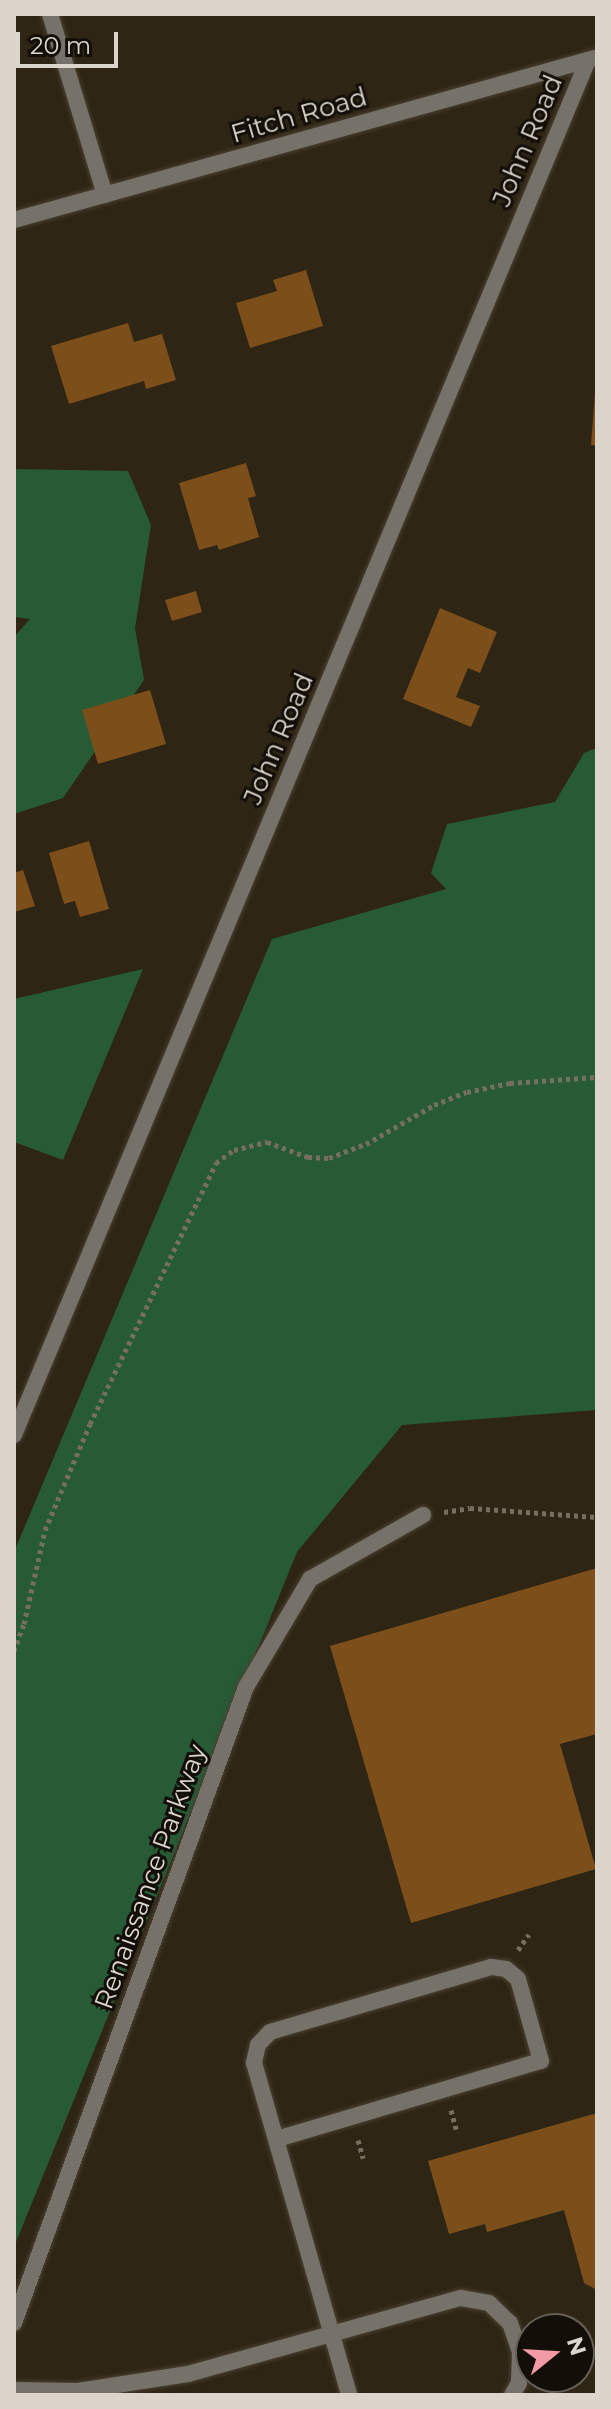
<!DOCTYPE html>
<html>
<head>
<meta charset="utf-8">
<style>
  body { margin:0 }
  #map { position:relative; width:611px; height:2409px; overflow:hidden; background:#2e2514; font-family:Montserrat,sans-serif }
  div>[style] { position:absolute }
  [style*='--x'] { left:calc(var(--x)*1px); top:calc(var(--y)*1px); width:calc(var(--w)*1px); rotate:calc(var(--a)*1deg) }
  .green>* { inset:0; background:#275b36 }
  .building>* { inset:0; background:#7b4e1a }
  .path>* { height:5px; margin-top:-2.5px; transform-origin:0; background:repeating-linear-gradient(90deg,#766e60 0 4px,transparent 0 8px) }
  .roads { filter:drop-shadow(0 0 2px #4a4131) drop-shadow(0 0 2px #4a4131) }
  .service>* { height:16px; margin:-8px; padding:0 8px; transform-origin:8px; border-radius:8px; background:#767269 }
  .minor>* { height:16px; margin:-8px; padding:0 8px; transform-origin:8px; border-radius:8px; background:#767269 }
  .tertiary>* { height:16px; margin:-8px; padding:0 8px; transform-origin:8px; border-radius:8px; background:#767269 }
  span { translate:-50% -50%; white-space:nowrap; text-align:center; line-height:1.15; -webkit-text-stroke:6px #130f08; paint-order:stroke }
  .street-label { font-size:26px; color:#dbd5cb }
  .frame { position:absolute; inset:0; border:16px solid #dbd5cb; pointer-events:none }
  .north { position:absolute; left:515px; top:2313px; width:80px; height:80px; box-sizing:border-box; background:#130f08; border:2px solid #635e56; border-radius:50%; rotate:72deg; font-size:22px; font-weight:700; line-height:32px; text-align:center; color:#dbd5cb }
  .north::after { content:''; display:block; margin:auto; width:28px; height:36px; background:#f39aa7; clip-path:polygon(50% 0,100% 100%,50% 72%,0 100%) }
  .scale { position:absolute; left:16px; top:32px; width:102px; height:36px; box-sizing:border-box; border:4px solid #dbd5cb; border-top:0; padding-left:10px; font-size:24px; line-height:28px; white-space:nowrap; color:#dbd5cb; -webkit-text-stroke:6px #130f08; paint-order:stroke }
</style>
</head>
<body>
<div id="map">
  <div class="green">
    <i style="clip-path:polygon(14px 469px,128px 471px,151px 525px,135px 628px,144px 680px,63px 798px,14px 814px,14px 637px,30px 619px,14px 617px)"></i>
    <i style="clip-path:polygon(597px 748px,597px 1410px,402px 1425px,297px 1552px,14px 2247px,14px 1552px,272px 939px,446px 889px,431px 873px,447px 824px,555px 802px,584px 753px)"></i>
    <i style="clip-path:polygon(143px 969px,63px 1160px,14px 1142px,14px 999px)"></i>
  </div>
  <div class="building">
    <i style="clip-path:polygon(306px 270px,323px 326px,250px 348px,236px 303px,277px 291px,273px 280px)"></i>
    <i style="clip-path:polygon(128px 323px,134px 342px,162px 334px,176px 380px,146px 389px,144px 381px,69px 404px,51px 346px)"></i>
    <i style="clip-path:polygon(595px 392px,597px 392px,597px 446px,591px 445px)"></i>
    <i style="clip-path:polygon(246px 463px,256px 496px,248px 498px,259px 537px,219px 550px,217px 545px,199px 550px,179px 483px)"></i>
    <i style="clip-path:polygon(196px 591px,202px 612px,172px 621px,165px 600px)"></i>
    <i style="clip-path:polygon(440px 608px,497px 632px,480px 673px,468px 668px,456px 697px,480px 706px,471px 727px,403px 699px)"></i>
    <i style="clip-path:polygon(150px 690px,166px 744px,98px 764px,82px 710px)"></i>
    <i style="clip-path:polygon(89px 841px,109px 909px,80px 917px,75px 901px,64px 904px,49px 853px)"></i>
    <i style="clip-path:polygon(23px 870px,35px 906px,14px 912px,14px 873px)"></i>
    <i style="clip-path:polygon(597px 1568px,597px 1734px,560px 1744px,596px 1869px,411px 1923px,330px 1646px)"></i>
    <i style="clip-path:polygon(597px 2113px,597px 2290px,584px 2283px,564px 2210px,487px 2232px,485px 2224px,449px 2234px,428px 2161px)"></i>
  </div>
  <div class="path">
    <i style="--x:444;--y:1512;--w:26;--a:-9"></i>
    <i style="--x:470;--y:1508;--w:127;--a:4.1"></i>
    <i style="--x:14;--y:1651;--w:29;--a:-70"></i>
    <i style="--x:24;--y:1624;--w:96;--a:-77.4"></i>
    <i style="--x:45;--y:1530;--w:115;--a:-67"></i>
    <i style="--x:90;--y:1424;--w:290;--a:-64.2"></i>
    <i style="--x:216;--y:1163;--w:22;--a:-36"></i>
    <i style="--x:234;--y:1150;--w:34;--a:-14"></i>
    <i style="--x:267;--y:1142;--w:44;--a:20.1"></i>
    <i style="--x:308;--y:1157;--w:21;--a:3"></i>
    <i style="--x:329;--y:1158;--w:40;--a:-21"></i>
    <i style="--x:366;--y:1144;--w:78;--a:-29.8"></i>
    <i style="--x:434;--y:1105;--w:35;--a:-22"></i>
    <i style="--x:467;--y:1092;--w:44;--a:-11.8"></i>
    <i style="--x:510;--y:1083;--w:87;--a:-3.9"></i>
    <i style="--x:518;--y:1950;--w:19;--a:-55"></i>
    <i style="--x:451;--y:2110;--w:24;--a:75"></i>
    <i style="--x:358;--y:2140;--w:19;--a:74"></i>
  </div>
  <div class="roads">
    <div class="service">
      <i style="--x:277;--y:2139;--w:275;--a:-16.5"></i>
      <i style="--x:541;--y:2061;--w:85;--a:-105.7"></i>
      <i style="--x:518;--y:1979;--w:16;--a:-140"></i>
      <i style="--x:506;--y:1969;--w:15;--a:-172"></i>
      <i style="--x:491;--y:1967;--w:230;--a:163.6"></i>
      <i style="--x:270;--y:2032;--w:18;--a:133"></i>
      <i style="--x:258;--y:2045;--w:18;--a:103"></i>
      <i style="--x:254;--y:2063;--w:345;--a:74"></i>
      <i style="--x:14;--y:2390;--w:64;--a:0.9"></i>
      <i style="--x:78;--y:2391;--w:111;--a:-8.8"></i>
      <i style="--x:188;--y:2374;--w:283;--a:-15.6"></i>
      <i style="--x:461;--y:2298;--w:28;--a:10"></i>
      <i style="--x:489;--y:2303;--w:29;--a:44"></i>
      <i style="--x:510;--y:2323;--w:31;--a:71"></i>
      <i style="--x:520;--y:2352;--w:31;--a:92"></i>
      <i style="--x:519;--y:2383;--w:14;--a:120"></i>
    </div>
    <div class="minor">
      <i style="--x:50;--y:14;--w:189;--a:73.1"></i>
      <i style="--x:14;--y:2323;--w:677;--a:-69.96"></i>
      <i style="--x:246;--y:1687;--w:126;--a:-59.3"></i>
      <i style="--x:310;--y:1579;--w:130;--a:-29.5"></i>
    </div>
    <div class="tertiary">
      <i style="--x:14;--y:220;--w:603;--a:-15.58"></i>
      <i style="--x:14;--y:1435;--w:1490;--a:-67.34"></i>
    </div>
  </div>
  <div class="street-label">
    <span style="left:299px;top:116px;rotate:-16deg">Fitch Road</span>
    <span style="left:528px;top:141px;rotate:-67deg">John Road</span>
    <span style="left:279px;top:739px;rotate:-67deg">John Road</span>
    <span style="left:151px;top:1877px;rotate:-70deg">Renaissance Parkway</span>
  </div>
  <div class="frame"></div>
  <div class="north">N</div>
  <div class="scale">20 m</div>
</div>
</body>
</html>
